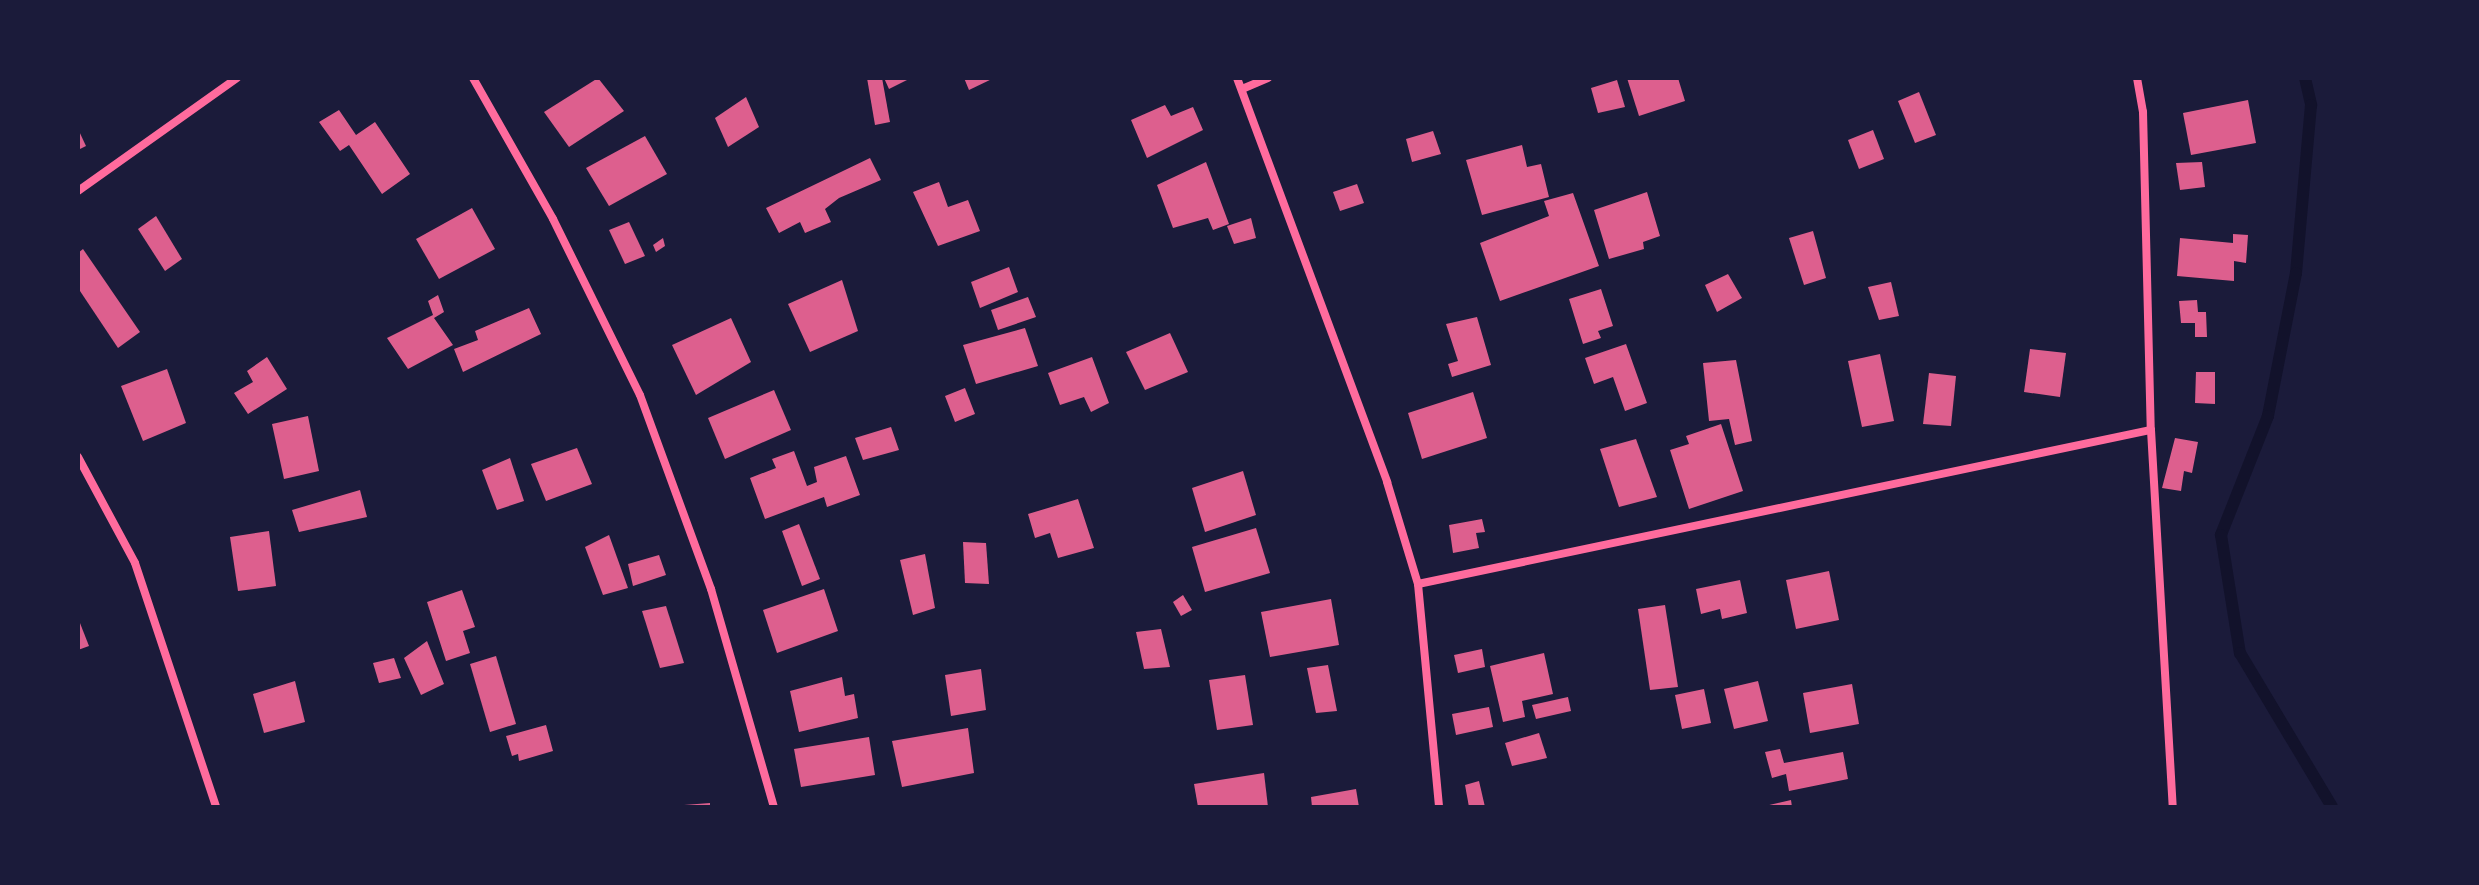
<!DOCTYPE html>
<html>
<head>
<meta charset="utf-8">
<style>
  body { margin:0 }
  #map { position:relative; width:2479px; height:885px; overflow:hidden; background:#1b1b3a; font-family:Roboto,sans-serif }
  div>[style] { position:absolute }
  [style*='--x'] { left:calc(var(--x)*1px); top:calc(var(--y)*1px); width:calc(var(--w)*1px); rotate:calc(var(--a)*1deg) }
  .stream>* { height:12px; margin:-6px; padding:0 6px; transform-origin:6px; border-radius:6px; background:#12122b }
  .building>* { inset:0; background:#dd5f8e }
  .minor>* { height:8px; margin:-4px; padding:0 4px; transform-origin:4px; border-radius:4px; background:#ff6b9d }
  span { translate:-50% -50%; white-space:nowrap; text-align:center; line-height:1.15; -webkit-text-stroke:6px #1b1b3a; paint-order:stroke }
  .frame { position:absolute; inset:0; border:80px solid #1b1b3a; pointer-events:none }
</style>
</head>
<body>
<div id="map">
  <div class="stream">
    <i style="--x:2305;--y:78;--w:28;--a:77"></i>
    <i style="--x:2311;--y:105;--w:169;--a:95.1"></i>
    <i style="--x:2296;--y:273;--w:146;--a:101.1"></i>
    <i style="--x:2268;--y:416;--w:128;--a:111.6"></i>
    <i style="--x:2221;--y:535;--w:120;--a:80.9"></i>
    <i style="--x:2240;--y:653;--w:179;--a:59.1"></i>
  </div>
  <div class="building">
    <i style="clip-path:polygon(598px 78px,624px 111px,569px 147px,544px 112px)"></i>
    <i style="clip-path:polygon(867px 78px,882px 78px,890px 122px,875px 125px)"></i>
    <i style="clip-path:polygon(884px 78px,911px 78px,889px 89px)"></i>
    <i style="clip-path:polygon(964px 78px,994px 78px,969px 90px)"></i>
    <i style="clip-path:polygon(1627px 78px,1678px 78px,1685px 101px,1639px 116px)"></i>
    <i style="clip-path:polygon(1617px 80px,1625px 107px,1598px 113px,1591px 88px)"></i>
    <i style="clip-path:polygon(1919px 92px,1936px 135px,1915px 143px,1898px 101px)"></i>
    <i style="clip-path:polygon(746px 97px,759px 127px,728px 147px,715px 118px)"></i>
    <i style="clip-path:polygon(2248px 100px,2256px 143px,2191px 155px,2183px 113px)"></i>
    <i style="clip-path:polygon(1165px 105px,1171px 116px,1193px 107px,1203px 130px,1147px 158px,1131px 120px)"></i>
    <i style="clip-path:polygon(339px 110px,356px 135px,375px 122px,410px 174px,382px 194px,349px 145px,340px 151px,319px 122px)"></i>
    <i style="clip-path:polygon(78px 129px,86px 146px,78px 150px)"></i>
    <i style="clip-path:polygon(1873px 130px,1884px 159px,1859px 169px,1848px 140px)"></i>
    <i style="clip-path:polygon(1433px 131px,1441px 154px,1412px 162px,1406px 139px)"></i>
    <i style="clip-path:polygon(645px 136px,667px 174px,609px 206px,586px 168px)"></i>
    <i style="clip-path:polygon(1522px 145px,1527px 167px,1541px 164px,1549px 197px,1482px 215px,1466px 160px)"></i>
    <i style="clip-path:polygon(870px 158px,881px 180px,839px 198px,825px 209px,831px 222px,805px 233px,800px 222px,779px 233px,766px 208px)"></i>
    <i style="clip-path:polygon(1206px 162px,1229px 224px,1213px 230px,1208px 218px,1173px 228px,1157px 185px)"></i>
    <i style="clip-path:polygon(2202px 162px,2205px 187px,2180px 190px,2176px 163px)"></i>
    <i style="clip-path:polygon(939px 182px,948px 207px,968px 200px,980px 231px,938px 246px,913px 192px)"></i>
    <i style="clip-path:polygon(1357px 184px,1364px 203px,1340px 211px,1333px 192px)"></i>
    <i style="clip-path:polygon(1647px 192px,1660px 236px,1643px 242px,1644px 249px,1609px 259px,1594px 210px)"></i>
    <i style="clip-path:polygon(1573px 193px,1599px 266px,1500px 301px,1480px 243px,1549px 216px,1544px 201px)"></i>
    <i style="clip-path:polygon(472px 208px,495px 249px,439px 279px,416px 239px)"></i>
    <i style="clip-path:polygon(156px 216px,182px 259px,165px 271px,138px 229px)"></i>
    <i style="clip-path:polygon(1251px 218px,1256px 238px,1234px 244px,1227px 226px)"></i>
    <i style="clip-path:polygon(629px 222px,645px 256px,625px 264px,609px 230px)"></i>
    <i style="clip-path:polygon(1813px 231px,1826px 278px,1804px 285px,1789px 238px)"></i>
    <i style="clip-path:polygon(2233px 234px,2248px 235px,2246px 263px,2234px 261px,2234px 281px,2177px 276px,2180px 238px,2233px 243px)"></i>
    <i style="clip-path:polygon(663px 238px,665px 246px,656px 252px,653px 245px)"></i>
    <i style="clip-path:polygon(83px 249px,140px 332px,118px 348px,78px 288px,78px 253px)"></i>
    <i style="clip-path:polygon(1009px 267px,1018px 292px,980px 308px,971px 282px)"></i>
    <i style="clip-path:polygon(1728px 274px,1742px 298px,1717px 312px,1705px 285px)"></i>
    <i style="clip-path:polygon(842px 280px,858px 331px,810px 352px,788px 304px)"></i>
    <i style="clip-path:polygon(1891px 282px,1899px 316px,1879px 320px,1868px 287px)"></i>
    <i style="clip-path:polygon(1601px 289px,1613px 326px,1598px 331px,1601px 338px,1583px 344px,1569px 299px)"></i>
    <i style="clip-path:polygon(438px 295px,444px 312px,434px 318px,453px 345px,408px 369px,387px 338px,433px 315px,428px 301px)"></i>
    <i style="clip-path:polygon(1028px 297px,1036px 317px,998px 330px,991px 310px)"></i>
    <i style="clip-path:polygon(2197px 300px,2198px 312px,2206px 312px,2207px 337px,2195px 337px,2195px 323px,2181px 323px,2179px 301px)"></i>
    <i style="clip-path:polygon(529px 308px,541px 334px,463px 372px,454px 349px,478px 340px,475px 331px)"></i>
    <i style="clip-path:polygon(1477px 317px,1491px 365px,1452px 377px,1448px 364px,1458px 361px,1446px 324px)"></i>
    <i style="clip-path:polygon(731px 318px,751px 362px,696px 395px,672px 345px)"></i>
    <i style="clip-path:polygon(1025px 328px,1038px 366px,976px 384px,963px 345px)"></i>
    <i style="clip-path:polygon(1170px 333px,1188px 372px,1145px 390px,1126px 352px)"></i>
    <i style="clip-path:polygon(1626px 344px,1647px 403px,1625px 411px,1613px 377px,1594px 384px,1585px 358px)"></i>
    <i style="clip-path:polygon(2030px 349px,2066px 353px,2060px 397px,2024px 392px)"></i>
    <i style="clip-path:polygon(1880px 354px,1894px 421px,1862px 427px,1848px 361px)"></i>
    <i style="clip-path:polygon(267px 357px,287px 389px,248px 414px,234px 393px,253px 382px,247px 371px)"></i>
    <i style="clip-path:polygon(1092px 357px,1109px 403px,1091px 412px,1084px 397px,1060px 405px,1048px 373px)"></i>
    <i style="clip-path:polygon(1736px 360px,1752px 441px,1735px 445px,1729px 419px,1709px 421px,1703px 363px)"></i>
    <i style="clip-path:polygon(167px 369px,186px 423px,143px 441px,121px 386px)"></i>
    <i style="clip-path:polygon(2196px 372px,2215px 372px,2215px 404px,2195px 403px)"></i>
    <i style="clip-path:polygon(1929px 373px,1956px 376px,1951px 426px,1923px 424px)"></i>
    <i style="clip-path:polygon(965px 388px,975px 414px,955px 422px,945px 396px)"></i>
    <i style="clip-path:polygon(774px 390px,791px 430px,725px 459px,708px 418px)"></i>
    <i style="clip-path:polygon(1473px 392px,1487px 438px,1422px 459px,1408px 413px)"></i>
    <i style="clip-path:polygon(308px 416px,319px 471px,284px 479px,272px 424px)"></i>
    <i style="clip-path:polygon(1721px 424px,1743px 491px,1689px 509px,1670px 450px,1689px 444px,1686px 436px)"></i>
    <i style="clip-path:polygon(891px 427px,899px 450px,863px 460px,855px 438px)"></i>
    <i style="clip-path:polygon(2175px 438px,2198px 442px,2192px 473px,2184px 471px,2181px 491px,2162px 488px)"></i>
    <i style="clip-path:polygon(1636px 439px,1657px 497px,1619px 507px,1600px 449px)"></i>
    <i style="clip-path:polygon(577px 448px,592px 484px,546px 501px,531px 464px)"></i>
    <i style="clip-path:polygon(794px 451px,807px 486px,817px 482px,814px 467px,846px 456px,860px 495px,827px 507px,824px 497px,765px 519px,750px 478px,776px 468px,772px 459px)"></i>
    <i style="clip-path:polygon(510px 458px,524px 501px,497px 510px,482px 470px)"></i>
    <i style="clip-path:polygon(1243px 471px,1256px 515px,1205px 532px,1192px 488px)"></i>
    <i style="clip-path:polygon(360px 490px,367px 517px,299px 532px,292px 510px)"></i>
    <i style="clip-path:polygon(1078px 499px,1094px 548px,1058px 558px,1050px 533px,1035px 538px,1028px 514px)"></i>
    <i style="clip-path:polygon(1482px 519px,1485px 532px,1476px 533px,1479px 548px,1453px 553px,1449px 525px)"></i>
    <i style="clip-path:polygon(799px 524px,820px 579px,802px 586px,782px 531px)"></i>
    <i style="clip-path:polygon(1256px 528px,1270px 573px,1205px 592px,1192px 547px)"></i>
    <i style="clip-path:polygon(269px 531px,276px 586px,238px 591px,230px 537px)"></i>
    <i style="clip-path:polygon(609px 535px,628px 588px,603px 595px,585px 547px)"></i>
    <i style="clip-path:polygon(963px 542px,986px 543px,989px 584px,965px 583px)"></i>
    <i style="clip-path:polygon(925px 554px,935px 608px,913px 615px,900px 560px)"></i>
    <i style="clip-path:polygon(659px 555px,666px 575px,633px 586px,628px 564px)"></i>
    <i style="clip-path:polygon(1829px 571px,1839px 620px,1796px 629px,1786px 580px)"></i>
    <i style="clip-path:polygon(1740px 580px,1747px 613px,1722px 619px,1720px 609px,1701px 614px,1696px 589px)"></i>
    <i style="clip-path:polygon(824px 589px,838px 631px,777px 653px,763px 610px)"></i>
    <i style="clip-path:polygon(462px 590px,475px 627px,463px 631px,470px 653px,446px 661px,427px 602px)"></i>
    <i style="clip-path:polygon(1183px 595px,1192px 610px,1181px 616px,1173px 602px)"></i>
    <i style="clip-path:polygon(1331px 599px,1339px 645px,1270px 657px,1261px 612px)"></i>
    <i style="clip-path:polygon(1665px 605px,1678px 687px,1650px 690px,1638px 609px)"></i>
    <i style="clip-path:polygon(666px 606px,684px 663px,660px 668px,642px 611px)"></i>
    <i style="clip-path:polygon(78px 618px,89px 646px,78px 650px)"></i>
    <i style="clip-path:polygon(1161px 629px,1170px 667px,1144px 669px,1136px 632px)"></i>
    <i style="clip-path:polygon(427px 641px,444px 684px,421px 695px,404px 658px)"></i>
    <i style="clip-path:polygon(1482px 649px,1485px 667px,1458px 673px,1454px 655px)"></i>
    <i style="clip-path:polygon(1544px 653px,1553px 694px,1522px 701px,1525px 717px,1503px 722px,1490px 666px)"></i>
    <i style="clip-path:polygon(496px 656px,516px 724px,490px 732px,470px 664px)"></i>
    <i style="clip-path:polygon(394px 658px,401px 678px,379px 683px,373px 663px)"></i>
    <i style="clip-path:polygon(1328px 665px,1337px 711px,1316px 713px,1307px 668px)"></i>
    <i style="clip-path:polygon(981px 669px,986px 710px,951px 716px,945px 675px)"></i>
    <i style="clip-path:polygon(1245px 675px,1253px 725px,1217px 730px,1209px 680px)"></i>
    <i style="clip-path:polygon(842px 677px,845px 696px,854px 694px,858px 718px,799px 732px,790px 691px)"></i>
    <i style="clip-path:polygon(295px 681px,305px 722px,264px 733px,253px 694px)"></i>
    <i style="clip-path:polygon(1758px 681px,1768px 721px,1734px 729px,1724px 689px)"></i>
    <i style="clip-path:polygon(1852px 684px,1859px 724px,1810px 733px,1803px 693px)"></i>
    <i style="clip-path:polygon(1704px 689px,1711px 723px,1682px 729px,1675px 695px)"></i>
    <i style="clip-path:polygon(1568px 697px,1571px 711px,1536px 719px,1532px 705px)"></i>
    <i style="clip-path:polygon(1489px 707px,1493px 727px,1456px 735px,1452px 714px)"></i>
    <i style="clip-path:polygon(546px 725px,553px 751px,519px 761px,518px 754px,512px 756px,506px 736px)"></i>
    <i style="clip-path:polygon(968px 728px,974px 773px,902px 787px,892px 741px)"></i>
    <i style="clip-path:polygon(1539px 733px,1547px 758px,1512px 766px,1505px 743px)"></i>
    <i style="clip-path:polygon(869px 737px,875px 775px,801px 787px,794px 749px)"></i>
    <i style="clip-path:polygon(1780px 749px,1784px 763px,1843px 752px,1848px 779px,1789px 791px,1786px 774px,1772px 778px,1765px 752px)"></i>
    <i style="clip-path:polygon(1264px 773px,1268px 807px,1198px 807px,1194px 784px)"></i>
    <i style="clip-path:polygon(1479px 781px,1485px 807px,1469px 807px,1465px 785px)"></i>
    <i style="clip-path:polygon(1356px 789px,1359px 807px,1312px 807px,1311px 797px)"></i>
    <i style="clip-path:polygon(1791px 800px,1792px 807px,1765px 807px,1765px 806px)"></i>
    <i style="clip-path:polygon(710px 803px,710px 807px,684px 807px,684px 805px)"></i>
  </div>
  <div class="minor">
    <i style="--x:473;--y:78;--w:162;--a:60.4"></i>
    <i style="--x:553;--y:219;--w:196;--a:63.7"></i>
    <i style="--x:640;--y:395;--w:207;--a:69.9"></i>
    <i style="--x:711;--y:589;--w:227;--a:73.9"></i>
    <i style="--x:1237;--y:78;--w:431;--a:69.6"></i>
    <i style="--x:1387;--y:482;--w:107;--a:73.1"></i>
    <i style="--x:1418;--y:584;--w:224;--a:84.6"></i>
    <i style="--x:2137;--y:78;--w:35;--a:80"></i>
    <i style="--x:2143;--y:112;--w:318;--a:88.6"></i>
    <i style="--x:2151;--y:430;--w:378;--a:86.7"></i>
    <i style="--x:1242;--y:89;--w:28;--a:-23"></i>
    <i style="--x:78;--y:191;--w:195;--a:-35.4"></i>
    <i style="--x:78;--y:457;--w:120;--a:61.7"></i>
    <i style="--x:135;--y:563;--w:257;--a:71.6"></i>
    <i style="--x:1418;--y:584;--w:749;--a:-11.87"></i>
  </div>
  <div class="frame"></div>
</div>
</body>
</html>
